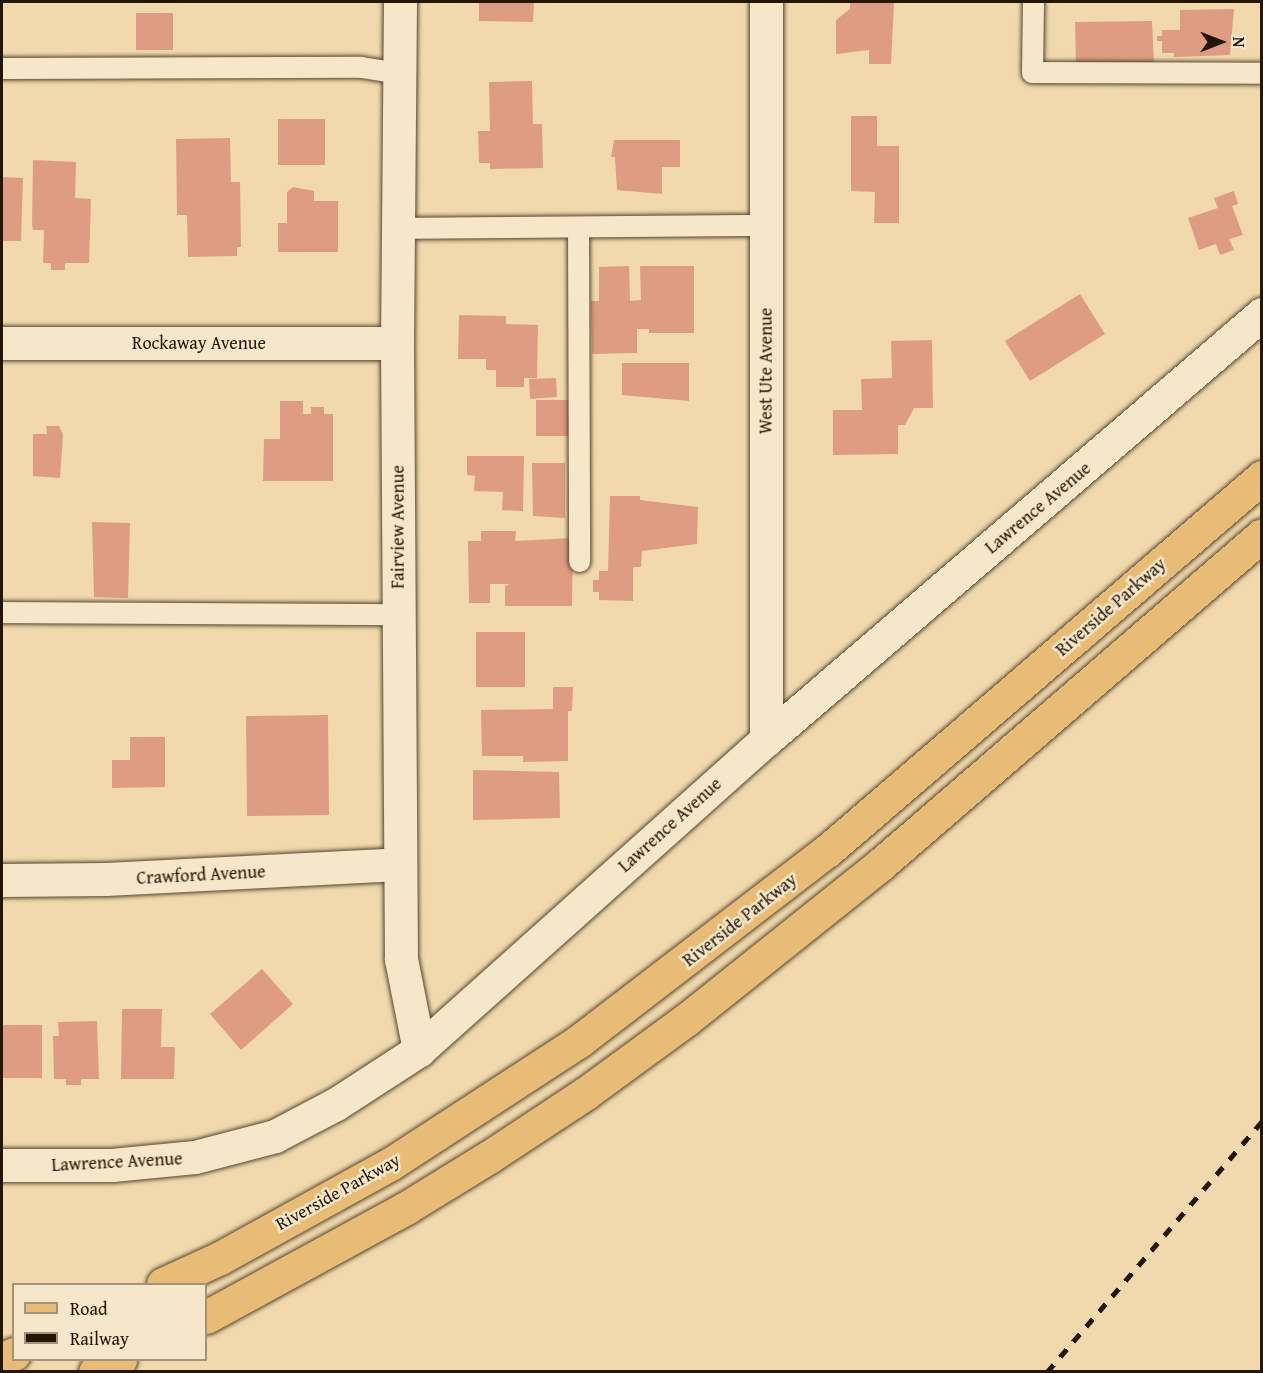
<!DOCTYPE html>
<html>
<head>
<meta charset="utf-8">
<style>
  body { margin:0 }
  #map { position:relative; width:1263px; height:1373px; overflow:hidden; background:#f1d9ad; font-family:"Gentium Book Plus",serif }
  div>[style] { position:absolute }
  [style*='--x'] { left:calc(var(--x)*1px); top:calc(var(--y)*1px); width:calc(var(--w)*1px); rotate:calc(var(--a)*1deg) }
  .building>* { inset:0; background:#de9d83 }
  .roads { filter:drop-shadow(0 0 2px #564730) drop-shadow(0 0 2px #564730) }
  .lane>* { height:21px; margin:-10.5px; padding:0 10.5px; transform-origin:10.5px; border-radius:10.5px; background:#f6e6ca }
  .street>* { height:33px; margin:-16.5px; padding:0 16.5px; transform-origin:16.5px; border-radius:16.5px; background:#f6e6ca }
  .primary>* { height:33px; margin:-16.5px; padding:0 16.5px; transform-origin:16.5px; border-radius:16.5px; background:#e8bc76 }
  .rail>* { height:4.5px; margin-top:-2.25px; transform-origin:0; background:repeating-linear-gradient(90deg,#231606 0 10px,transparent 0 20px) }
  span { translate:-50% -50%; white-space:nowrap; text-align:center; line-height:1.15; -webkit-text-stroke:5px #f6e6ca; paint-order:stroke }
  .street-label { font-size:18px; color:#231606 }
  .frame { position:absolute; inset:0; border:3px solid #231606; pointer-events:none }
  .legend { position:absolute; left:12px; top:1283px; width:195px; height:78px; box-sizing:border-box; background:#f6e6ca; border:2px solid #a2937c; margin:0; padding:8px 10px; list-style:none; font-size:18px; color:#231606 }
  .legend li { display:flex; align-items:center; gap:12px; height:30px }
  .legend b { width:30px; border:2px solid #a2937c }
  .north { position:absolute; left:1191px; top:12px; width:60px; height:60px; -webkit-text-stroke:4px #f6e6ca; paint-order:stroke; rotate:90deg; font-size:16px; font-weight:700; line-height:24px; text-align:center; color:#231606 }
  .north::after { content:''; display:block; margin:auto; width:21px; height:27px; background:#231606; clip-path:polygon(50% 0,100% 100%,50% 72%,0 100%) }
</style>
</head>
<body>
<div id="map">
  <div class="building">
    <i style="clip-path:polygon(479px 2px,534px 2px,533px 22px,479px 21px)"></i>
    <i style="clip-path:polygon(850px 3px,894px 3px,891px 64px,869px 64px,869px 50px,836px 54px,836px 20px,850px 9px)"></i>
    <i style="clip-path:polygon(1234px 9px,1230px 55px,1174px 57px,1174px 53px,1162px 53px,1162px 41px,1157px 41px,1157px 36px,1162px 36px,1162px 30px,1180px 30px,1180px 10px)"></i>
    <i style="clip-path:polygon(136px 13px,173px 13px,173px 50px,136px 50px)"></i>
    <i style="clip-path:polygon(1152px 21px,1154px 64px,1076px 67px,1075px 22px)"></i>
    <i style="clip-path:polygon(532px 81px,533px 124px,542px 124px,543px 168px,490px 169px,490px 163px,479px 163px,478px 131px,490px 131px,489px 82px)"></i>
    <i style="clip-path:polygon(851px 116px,877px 116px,877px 146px,899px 146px,899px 223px,874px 223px,875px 192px,851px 191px)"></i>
    <i style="clip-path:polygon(278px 119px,325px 119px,325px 165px,278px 165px)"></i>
    <i style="clip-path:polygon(230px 138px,231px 182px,240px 182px,241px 247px,237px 247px,237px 256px,188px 257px,187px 215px,177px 215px,176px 139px)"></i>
    <i style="clip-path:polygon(614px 140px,680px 140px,680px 167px,662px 167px,662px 194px,617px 190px,615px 157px,611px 157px)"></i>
    <i style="clip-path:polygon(33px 160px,76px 162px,75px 198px,91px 199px,89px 263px,65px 263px,65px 270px,51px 270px,51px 263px,43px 263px,44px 230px,33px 230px,32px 224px)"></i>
    <i style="clip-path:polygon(2px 177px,23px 178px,21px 241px,2px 241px)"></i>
    <i style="clip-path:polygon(293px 187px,314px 191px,314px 201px,338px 201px,338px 252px,278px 252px,278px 223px,287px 223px,287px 192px)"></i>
    <i style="clip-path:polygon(1234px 191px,1238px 204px,1232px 206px,1243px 235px,1229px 239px,1234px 250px,1220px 255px,1216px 244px,1199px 250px,1188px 218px,1218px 208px,1214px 198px)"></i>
    <i style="clip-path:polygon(629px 266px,630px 301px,641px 300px,640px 266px,694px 266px,694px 333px,649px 333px,649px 329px,637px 329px,637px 353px,592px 354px,591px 301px,599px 301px,599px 267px)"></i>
    <i style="clip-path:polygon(1080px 294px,1105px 334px,1030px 381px,1005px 341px)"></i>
    <i style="clip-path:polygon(459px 315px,506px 316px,506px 324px,538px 325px,537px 378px,524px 378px,524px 387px,496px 387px,496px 370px,486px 370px,486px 359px,458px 359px)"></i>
    <i style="clip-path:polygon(932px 340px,933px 408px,914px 408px,905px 425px,898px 425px,898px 454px,833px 455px,833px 410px,862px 410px,861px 379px,892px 378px,891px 341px)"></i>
    <i style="clip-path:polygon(622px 363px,689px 363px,689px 401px,622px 395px)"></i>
    <i style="clip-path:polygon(556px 378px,557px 397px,530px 399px,529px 379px)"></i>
    <i style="clip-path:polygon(536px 400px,572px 400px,572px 436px,536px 436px)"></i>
    <i style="clip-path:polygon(280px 401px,303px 401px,303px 414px,311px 414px,311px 407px,324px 407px,324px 414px,333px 414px,333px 481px,263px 481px,264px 439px,280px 439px)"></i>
    <i style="clip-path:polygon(46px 426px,59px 426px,63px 435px,60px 478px,33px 476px,33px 434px,47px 434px)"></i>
    <i style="clip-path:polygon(467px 456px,524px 456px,523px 511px,502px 510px,503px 492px,474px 491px,475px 476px,467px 475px)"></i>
    <i style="clip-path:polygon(532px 463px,565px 463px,565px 518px,533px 516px)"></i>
    <i style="clip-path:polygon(610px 496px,640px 496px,640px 500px,698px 507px,697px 544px,642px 551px,641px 567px,633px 567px,633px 601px,599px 600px,599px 592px,593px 592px,593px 580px,599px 580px,599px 571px,608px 571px)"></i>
    <i style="clip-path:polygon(92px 522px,130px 523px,128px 598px,94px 597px)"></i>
    <i style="clip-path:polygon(481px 531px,516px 531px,515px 541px,573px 538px,572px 606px,505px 606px,505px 586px,510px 584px,490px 584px,490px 603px,469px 603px,468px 541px,481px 541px)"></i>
    <i style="clip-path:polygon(476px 632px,525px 632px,525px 687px,476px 687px)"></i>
    <i style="clip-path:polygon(553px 687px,573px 687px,572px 711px,568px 711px,568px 761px,523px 762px,523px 756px,482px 756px,481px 710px,553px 709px)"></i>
    <i style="clip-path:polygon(328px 715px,329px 815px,247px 816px,246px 716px)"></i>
    <i style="clip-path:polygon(130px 737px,165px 737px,165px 787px,112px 788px,112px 760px,130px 760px)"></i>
    <i style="clip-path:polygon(473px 770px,559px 772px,560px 818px,473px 820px)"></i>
    <i style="clip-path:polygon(262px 969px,293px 1004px,241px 1050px,210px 1014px)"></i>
    <i style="clip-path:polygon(122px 1009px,162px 1009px,161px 1047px,175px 1047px,174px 1079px,121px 1079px)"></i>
    <i style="clip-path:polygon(97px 1021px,99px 1079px,81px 1079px,81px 1085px,66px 1085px,66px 1079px,54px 1079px,53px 1036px,59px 1036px,58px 1022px)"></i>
    <i style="clip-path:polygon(2px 1025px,42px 1025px,42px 1078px,2px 1078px)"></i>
  </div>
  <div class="roads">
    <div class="lane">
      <i style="--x:1033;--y:2;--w:70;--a:90.8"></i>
      <i style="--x:1032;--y:72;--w:230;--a:0.2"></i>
      <i style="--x:2;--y:68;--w:359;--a:-0.2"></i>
      <i style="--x:361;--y:67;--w:38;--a:9"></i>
      <i style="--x:578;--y:227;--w:334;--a:89.8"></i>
      <i style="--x:398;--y:228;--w:368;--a:-0.5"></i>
      <i style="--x:2;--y:612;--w:396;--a:0.3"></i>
    </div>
    <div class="street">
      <i style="--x:400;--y:2;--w:341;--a:90.5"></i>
      <i style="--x:397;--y:343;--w:616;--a:89.63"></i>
      <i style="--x:401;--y:959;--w:93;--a:78.8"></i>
      <i style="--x:766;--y:2;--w:738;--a:90"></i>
      <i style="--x:2;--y:343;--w:395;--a:0"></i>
      <i style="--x:2;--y:880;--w:104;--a:-0.6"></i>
      <i style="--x:106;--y:879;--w:294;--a:-2.9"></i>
      <i style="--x:2;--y:1165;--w:110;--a:0"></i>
      <i style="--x:112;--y:1165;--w:83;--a:-5.5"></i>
      <i style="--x:195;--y:1157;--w:83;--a:-14.7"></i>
      <i style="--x:275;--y:1136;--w:69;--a:-27.7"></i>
      <i style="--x:336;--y:1104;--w:99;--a:-33"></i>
      <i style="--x:419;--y:1050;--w:465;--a:-41.8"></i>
      <i style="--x:766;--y:740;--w:654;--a:-40.66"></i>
    </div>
    <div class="primary">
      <i style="--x:163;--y:1284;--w:63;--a:-24.5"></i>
      <i style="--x:220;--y:1258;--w:196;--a:-28.9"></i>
      <i style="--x:392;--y:1163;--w:223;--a:-33.1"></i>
      <i style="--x:579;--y:1041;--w:312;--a:-37.5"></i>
      <i style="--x:827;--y:851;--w:574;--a:-40.69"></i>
      <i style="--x:206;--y:1317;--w:228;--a:-28.6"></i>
      <i style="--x:406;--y:1208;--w:97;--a:-31.6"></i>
      <i style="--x:489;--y:1157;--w:116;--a:-33.4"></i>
      <i style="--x:586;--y:1093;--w:125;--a:-36.2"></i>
      <i style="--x:687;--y:1019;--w:248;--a:-38.6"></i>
      <i style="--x:881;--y:864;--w:503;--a:-40.81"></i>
      <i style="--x:2;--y:1359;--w:13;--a:-23"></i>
      <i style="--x:95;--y:1372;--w:28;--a:-26"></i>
    </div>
  </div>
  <div class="rail">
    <i style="--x:1047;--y:1372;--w:330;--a:-49.4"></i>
  </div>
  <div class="street-label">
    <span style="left:199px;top:343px">Rockaway Avenue</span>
    <span style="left:766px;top:371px;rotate:-90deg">West Ute Avenue</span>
    <span style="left:1038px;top:508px;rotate:-40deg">Lawrence Avenue</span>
    <span style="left:398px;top:527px;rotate:-90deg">Fairview Avenue</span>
    <span style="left:1111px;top:607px;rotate:-41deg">Riverside Parkway</span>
    <span style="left:670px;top:825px;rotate:-42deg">Lawrence Avenue</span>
    <span style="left:201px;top:875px;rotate:-3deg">Crawford Avenue</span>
    <span style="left:740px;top:920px;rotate:-38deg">Riverside Parkway</span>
    <span style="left:117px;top:1162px;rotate:-3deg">Lawrence Avenue</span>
    <span style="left:338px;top:1192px;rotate:-29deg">Riverside Parkway</span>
  </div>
  <div class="frame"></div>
  <ul class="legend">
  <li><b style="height:8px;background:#e8bc76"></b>Road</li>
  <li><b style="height:8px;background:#231606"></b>Railway</li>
  </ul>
  <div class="north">N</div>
</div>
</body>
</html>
